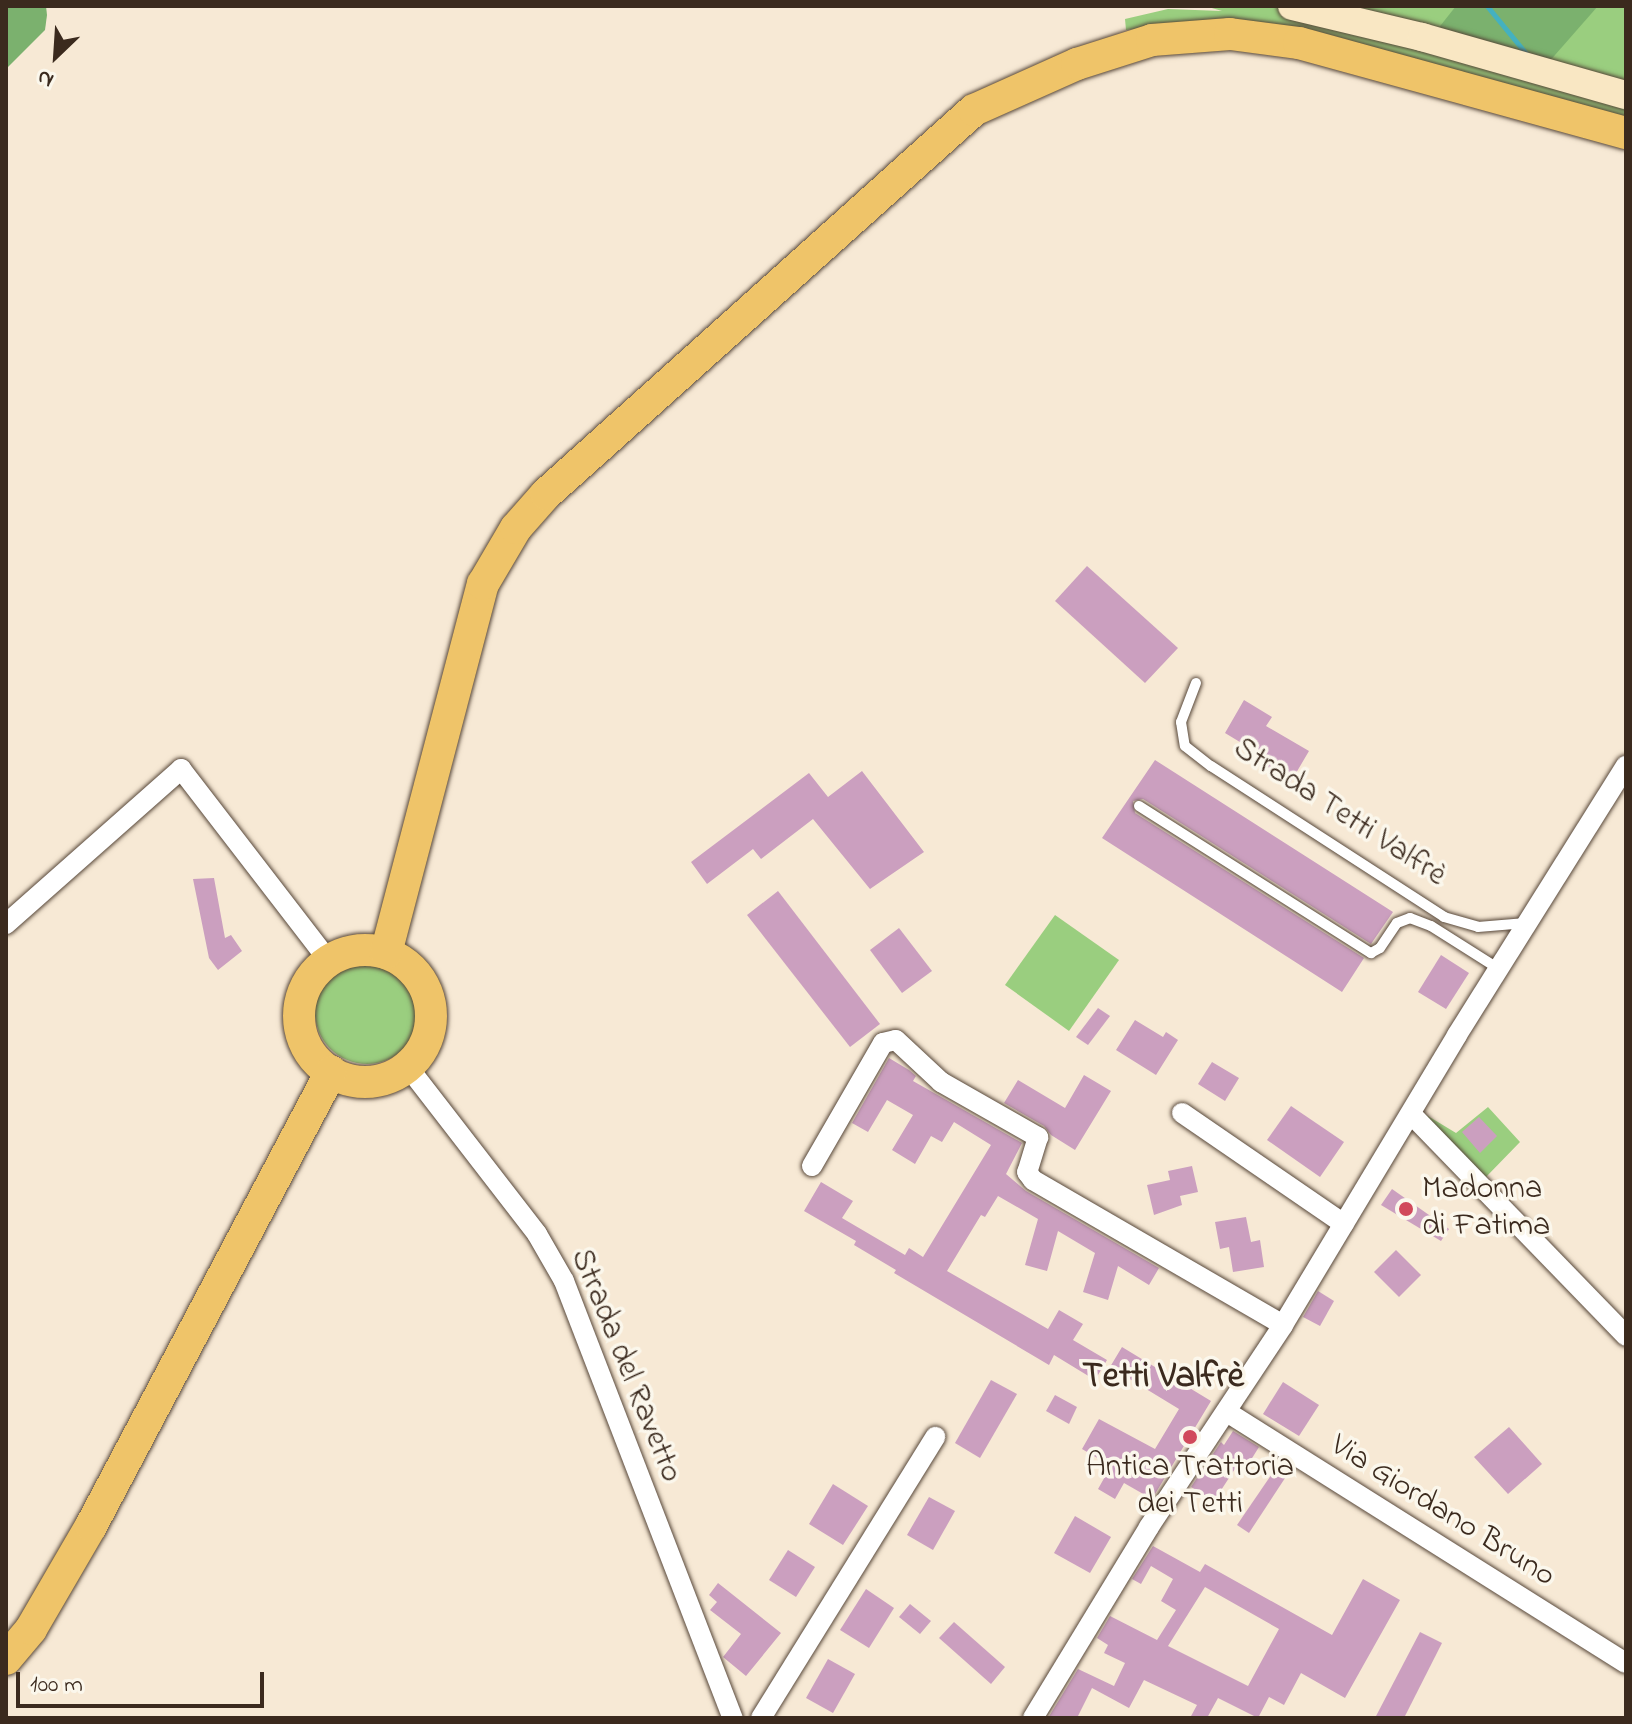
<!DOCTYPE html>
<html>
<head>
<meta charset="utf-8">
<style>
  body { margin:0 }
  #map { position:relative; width:1632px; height:1724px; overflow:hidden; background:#f7e9d5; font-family:"Indie Flower",sans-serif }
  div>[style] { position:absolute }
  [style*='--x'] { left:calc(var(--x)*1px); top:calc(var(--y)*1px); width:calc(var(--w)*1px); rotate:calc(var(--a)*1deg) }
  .green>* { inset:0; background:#9ace7f }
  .round { border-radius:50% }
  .forest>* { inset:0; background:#7bb16e }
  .stream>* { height:5px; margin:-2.5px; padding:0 2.5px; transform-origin:2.5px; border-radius:2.5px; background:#44b1c0 }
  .building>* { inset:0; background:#cb9fbf }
  .roads { filter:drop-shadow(0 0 2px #574739) drop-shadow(0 0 2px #574739) }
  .lane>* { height:10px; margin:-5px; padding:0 5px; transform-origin:5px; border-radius:5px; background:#fff }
  .street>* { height:20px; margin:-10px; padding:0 10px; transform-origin:10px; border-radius:10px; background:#fff }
  .secondary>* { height:28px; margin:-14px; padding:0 14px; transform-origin:14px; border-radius:14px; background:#f9e7c3 }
  .primary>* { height:32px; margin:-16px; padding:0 16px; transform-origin:16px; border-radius:16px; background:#efc469 }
  .primary>.ring { margin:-16px; padding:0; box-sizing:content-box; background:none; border:32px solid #efc469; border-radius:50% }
  .dots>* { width:22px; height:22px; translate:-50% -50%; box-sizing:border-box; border:4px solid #fbf7ec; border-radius:50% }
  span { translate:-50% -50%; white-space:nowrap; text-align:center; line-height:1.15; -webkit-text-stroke:7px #fbf7ec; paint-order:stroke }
  .street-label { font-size:32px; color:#3b2a1e }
  .poi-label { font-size:32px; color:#3b2a1e }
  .left { translate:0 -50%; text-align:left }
  .quarter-label { font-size:36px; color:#3b2a1e; font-weight:700 }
  .frame { position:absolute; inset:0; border:8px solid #3b2a1e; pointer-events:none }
  .north { position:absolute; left:16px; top:16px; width:80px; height:80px; -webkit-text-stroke:6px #fbf7ec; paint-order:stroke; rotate:205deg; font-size:22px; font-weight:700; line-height:32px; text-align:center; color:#3b2a1e }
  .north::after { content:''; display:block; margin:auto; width:28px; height:36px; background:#3b2a1e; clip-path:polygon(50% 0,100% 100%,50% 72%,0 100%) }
  .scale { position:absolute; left:16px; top:1672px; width:248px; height:36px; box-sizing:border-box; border:4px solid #3b2a1e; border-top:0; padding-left:10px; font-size:24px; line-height:28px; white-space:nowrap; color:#3b2a1e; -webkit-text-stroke:6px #fbf7ec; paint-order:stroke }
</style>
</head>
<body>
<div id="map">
  <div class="green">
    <i style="clip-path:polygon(1205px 6px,1626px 6px,1626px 122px,1198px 22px,1126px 30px,1125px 19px,1168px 9px,1222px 11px)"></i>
    <i style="clip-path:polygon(1055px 915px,1119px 960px,1069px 1031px,1005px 985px)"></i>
    <i class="round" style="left:315px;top:960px;width:104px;height:104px"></i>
    <i style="clip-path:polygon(1488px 1107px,1520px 1142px,1486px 1177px,1423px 1113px,1456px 1133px)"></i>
  </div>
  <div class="forest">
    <i style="clip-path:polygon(6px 6px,46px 6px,47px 15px,45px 30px,7px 68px)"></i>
    <i style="clip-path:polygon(1456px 6px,1598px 6px,1548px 63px,1437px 30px)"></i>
  </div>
  <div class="stream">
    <i style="--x:1487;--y:6;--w:65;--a:50.6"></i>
  </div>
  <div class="building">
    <i style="clip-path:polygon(1087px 566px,1178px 648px,1145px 683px,1055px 601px)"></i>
    <i style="clip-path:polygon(1244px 700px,1272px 717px,1266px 726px,1309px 751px,1289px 785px,1262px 769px,1268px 759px,1225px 733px)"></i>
    <i style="clip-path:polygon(1155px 760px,1393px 912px,1371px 944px,1143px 799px,1133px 801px,1135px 813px,1364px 958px,1342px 992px,1102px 838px)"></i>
    <i style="clip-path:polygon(862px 771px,924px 852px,870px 889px,813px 819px,761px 859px,753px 849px,707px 884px,691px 862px,809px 773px,828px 797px)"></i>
    <i style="clip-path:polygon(214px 878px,225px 938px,231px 935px,242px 951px,218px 970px,209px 958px,193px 879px)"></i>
    <i style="clip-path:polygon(778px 891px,880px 1024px,850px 1047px,747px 915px)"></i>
    <i style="clip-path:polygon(899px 928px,932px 971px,902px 993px,870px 950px)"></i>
    <i style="clip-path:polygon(1441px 955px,1469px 973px,1446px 1009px,1418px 992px)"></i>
    <i style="clip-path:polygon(1098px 1008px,1110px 1016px,1088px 1045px,1076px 1037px)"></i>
    <i style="clip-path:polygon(1135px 1020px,1163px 1037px,1166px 1032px,1178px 1040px,1156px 1075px,1116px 1050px)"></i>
    <i style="clip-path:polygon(889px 1058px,909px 1070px,916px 1076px,913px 1081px,1022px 1143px,1006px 1174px,1026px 1191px,1159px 1268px,1149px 1285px,1118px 1266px,1108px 1300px,1083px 1292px,1095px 1253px,1058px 1231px,1047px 1271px,1025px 1265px,1038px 1219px,998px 1196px,985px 1217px,981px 1215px,947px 1271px,1048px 1329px,1059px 1310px,1083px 1324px,1073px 1340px,1107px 1360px,1095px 1380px,1054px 1355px,1049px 1365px,894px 1273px,896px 1270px,854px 1245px,856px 1241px,804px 1211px,821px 1182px,853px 1201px,842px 1218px,905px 1255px,909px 1248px,923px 1257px,991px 1145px,954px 1122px,942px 1142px,931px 1136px,915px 1164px,892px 1150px,913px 1115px,887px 1100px,868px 1132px,852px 1123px)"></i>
    <i style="clip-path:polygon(1212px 1062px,1239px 1078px,1225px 1101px,1198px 1084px)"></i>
    <i style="clip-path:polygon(1084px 1075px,1111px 1091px,1075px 1150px,1051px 1135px,1044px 1126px,1004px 1103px,1018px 1080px,1065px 1108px)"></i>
    <i style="clip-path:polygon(1291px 1106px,1344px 1142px,1320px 1177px,1267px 1140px)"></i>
    <i style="clip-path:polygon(1479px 1117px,1497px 1136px,1480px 1153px,1462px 1132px)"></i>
    <i style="clip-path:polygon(1192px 1166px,1198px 1192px,1180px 1196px,1182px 1205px,1154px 1215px,1147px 1185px,1170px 1180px,1168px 1171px)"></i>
    <i style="clip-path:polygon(1392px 1189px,1449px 1229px,1441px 1241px,1381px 1205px)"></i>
    <i style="clip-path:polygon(1246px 1217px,1251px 1242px,1260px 1240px,1264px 1267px,1233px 1272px,1229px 1247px,1220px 1249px,1215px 1222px)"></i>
    <i style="clip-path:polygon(1396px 1250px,1421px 1275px,1399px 1297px,1374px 1272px)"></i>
    <i style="clip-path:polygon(1318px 1291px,1334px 1301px,1320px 1326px,1303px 1317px)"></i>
    <i style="clip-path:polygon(1122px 1347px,1211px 1401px,1152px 1499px,1124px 1483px,1115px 1499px,1098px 1489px,1111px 1466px,1082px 1449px,1099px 1419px,1155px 1449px,1179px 1409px,1110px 1367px)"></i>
    <i style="clip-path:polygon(991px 1380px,1017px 1394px,980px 1458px,955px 1443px)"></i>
    <i style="clip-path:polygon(1283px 1382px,1319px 1405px,1299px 1436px,1263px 1414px)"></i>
    <i style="clip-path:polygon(1055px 1395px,1077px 1407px,1069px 1424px,1046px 1411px)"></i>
    <i style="clip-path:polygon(1509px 1427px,1542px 1464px,1508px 1494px,1474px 1457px)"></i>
    <i style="clip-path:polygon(1233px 1431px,1259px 1447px,1249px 1463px,1242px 1458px,1214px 1501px,1191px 1487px,1221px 1442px,1224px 1445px)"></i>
    <i style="clip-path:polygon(1278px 1465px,1289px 1472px,1249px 1533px,1237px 1525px)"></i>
    <i style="clip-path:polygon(833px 1484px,868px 1506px,843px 1545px,809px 1524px)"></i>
    <i style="clip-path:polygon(929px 1497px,955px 1511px,933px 1550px,907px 1535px)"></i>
    <i style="clip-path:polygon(1075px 1516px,1111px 1537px,1090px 1573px,1054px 1553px)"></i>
    <i style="clip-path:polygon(evenodd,1153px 1546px,1200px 1572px,1205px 1564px,1332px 1635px,1363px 1579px,1400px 1600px,1345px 1698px,1301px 1673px,1284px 1705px,1269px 1697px,1258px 1718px,1218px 1698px,1207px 1718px,1190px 1718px,1197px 1705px,1144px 1680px,1129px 1708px,1092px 1688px,1077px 1718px,1048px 1718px,1078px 1669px,1114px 1686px,1125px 1663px,1104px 1653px,1108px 1645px,1097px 1638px,1110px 1616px,1157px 1640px,1176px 1610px,1161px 1601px,1173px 1579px,1151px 1566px,1141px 1584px,1132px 1579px,1153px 1546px,1205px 1587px,1279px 1629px,1248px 1686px,1168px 1646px,1205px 1587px)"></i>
    <i style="clip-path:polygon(788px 1550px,815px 1567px,796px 1597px,769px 1580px)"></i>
    <i style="clip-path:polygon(718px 1583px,781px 1633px,746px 1676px,723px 1657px,741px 1634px,710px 1610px,717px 1602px,709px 1595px)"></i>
    <i style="clip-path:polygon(866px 1589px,894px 1608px,869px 1648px,840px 1630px)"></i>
    <i style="clip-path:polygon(910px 1604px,931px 1621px,920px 1634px,899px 1617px)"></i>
    <i style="clip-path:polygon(954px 1622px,1005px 1667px,991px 1684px,939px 1638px)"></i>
    <i style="clip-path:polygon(1420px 1632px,1442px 1643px,1404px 1718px,1375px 1718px)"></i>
    <i style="clip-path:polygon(828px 1659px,855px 1674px,833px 1713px,806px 1698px)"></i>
  </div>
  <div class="roads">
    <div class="lane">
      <i style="--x:1196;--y:683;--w:42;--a:111"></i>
      <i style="--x:1181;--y:722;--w:24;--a:81"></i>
      <i style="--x:1185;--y:746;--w:33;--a:38"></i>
      <i style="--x:1211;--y:766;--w:278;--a:32.9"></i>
      <i style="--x:1444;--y:917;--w:35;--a:16"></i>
      <i style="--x:1478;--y:927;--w:48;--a:-4.8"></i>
      <i style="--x:1139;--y:806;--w:275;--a:32.4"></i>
      <i style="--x:1371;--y:953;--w:10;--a:-29"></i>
      <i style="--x:1380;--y:948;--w:30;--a:-56"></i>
      <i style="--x:1397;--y:923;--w:14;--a:-21"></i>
      <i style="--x:1410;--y:918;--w:22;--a:21"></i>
      <i style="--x:1431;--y:926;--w:80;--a:32.3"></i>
    </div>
    <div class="street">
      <i style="--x:6;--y:924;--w:234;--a:-41.5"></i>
      <i style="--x:181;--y:769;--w:242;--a:52.4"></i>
      <i style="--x:408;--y:1067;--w:211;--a:52.3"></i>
      <i style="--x:537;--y:1234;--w:54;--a:60.1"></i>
      <i style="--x:564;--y:1281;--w:469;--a:68.9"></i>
      <i style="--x:1182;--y:1113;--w:196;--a:34.4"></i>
      <i style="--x:1411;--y:1114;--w:309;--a:45.9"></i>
      <i style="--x:812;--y:1166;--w:142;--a:-60"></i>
      <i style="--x:883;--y:1043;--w:13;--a:-13"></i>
      <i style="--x:896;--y:1040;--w:62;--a:43"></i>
      <i style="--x:941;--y:1082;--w:112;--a:29.6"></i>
      <i style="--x:1038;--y:1137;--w:37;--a:107"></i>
      <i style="--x:1027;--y:1172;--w:10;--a:53"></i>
      <i style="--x:1033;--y:1180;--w:289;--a:30.1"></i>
      <i style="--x:1227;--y:1412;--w:471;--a:32.2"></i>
      <i style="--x:761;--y:1718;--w:331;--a:-58.2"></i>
      <i style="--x:1033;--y:1718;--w:223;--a:-58.7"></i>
      <i style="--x:1149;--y:1527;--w:242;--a:-56.4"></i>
      <i style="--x:1283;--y:1325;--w:338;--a:-59"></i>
      <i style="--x:1457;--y:1035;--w:318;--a:-57.9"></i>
    </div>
    <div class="secondary">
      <i style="--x:1292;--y:6;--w:134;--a:13.4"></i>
      <i style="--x:1422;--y:37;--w:212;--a:15.9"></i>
    </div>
    <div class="primary">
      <i class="ring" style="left:299px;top:950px;width:100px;height:100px"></i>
      <i style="--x:386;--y:953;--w:382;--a:-75.3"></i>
      <i style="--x:483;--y:584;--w:65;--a:-59.5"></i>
      <i style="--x:516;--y:528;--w:45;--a:-48.6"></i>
      <i style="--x:546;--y:494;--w:575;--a:-41.9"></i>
      <i style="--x:974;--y:110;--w:113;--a:-24.1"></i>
      <i style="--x:1077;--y:64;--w:79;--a:-17.7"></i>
      <i style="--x:1152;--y:40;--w:78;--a:-4.4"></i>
      <i style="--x:1230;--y:34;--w:70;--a:7.4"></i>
      <i style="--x:1299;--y:43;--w:339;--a:15.4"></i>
      <i style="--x:6;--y:1659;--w:39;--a:-50"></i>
      <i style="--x:31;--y:1629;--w:119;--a:-59.8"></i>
      <i style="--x:91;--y:1526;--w:514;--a:-62.14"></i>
    </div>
  </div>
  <div class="dots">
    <i style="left:1406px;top:1209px;background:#d1495b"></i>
    <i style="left:1190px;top:1437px;background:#d1495b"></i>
  </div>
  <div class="street-label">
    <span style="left:1339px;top:813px;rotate:33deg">Strada Tetti Valfrè</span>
    <span style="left:625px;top:1366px;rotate:68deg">Strada del Ravetto</span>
    <span style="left:1442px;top:1512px;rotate:32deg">Via Giordano Bruno</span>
  </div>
  <div class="poi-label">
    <span class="left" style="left:1422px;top:1209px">Madonna<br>di Fatima</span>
    <span style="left:1190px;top:1487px">Antica Trattoria<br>dei Tetti</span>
  </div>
  <div class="quarter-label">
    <span style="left:1163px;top:1378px">Tetti Valfrè</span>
  </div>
  <div class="frame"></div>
  <div class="north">N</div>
  <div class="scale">100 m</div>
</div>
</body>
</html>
